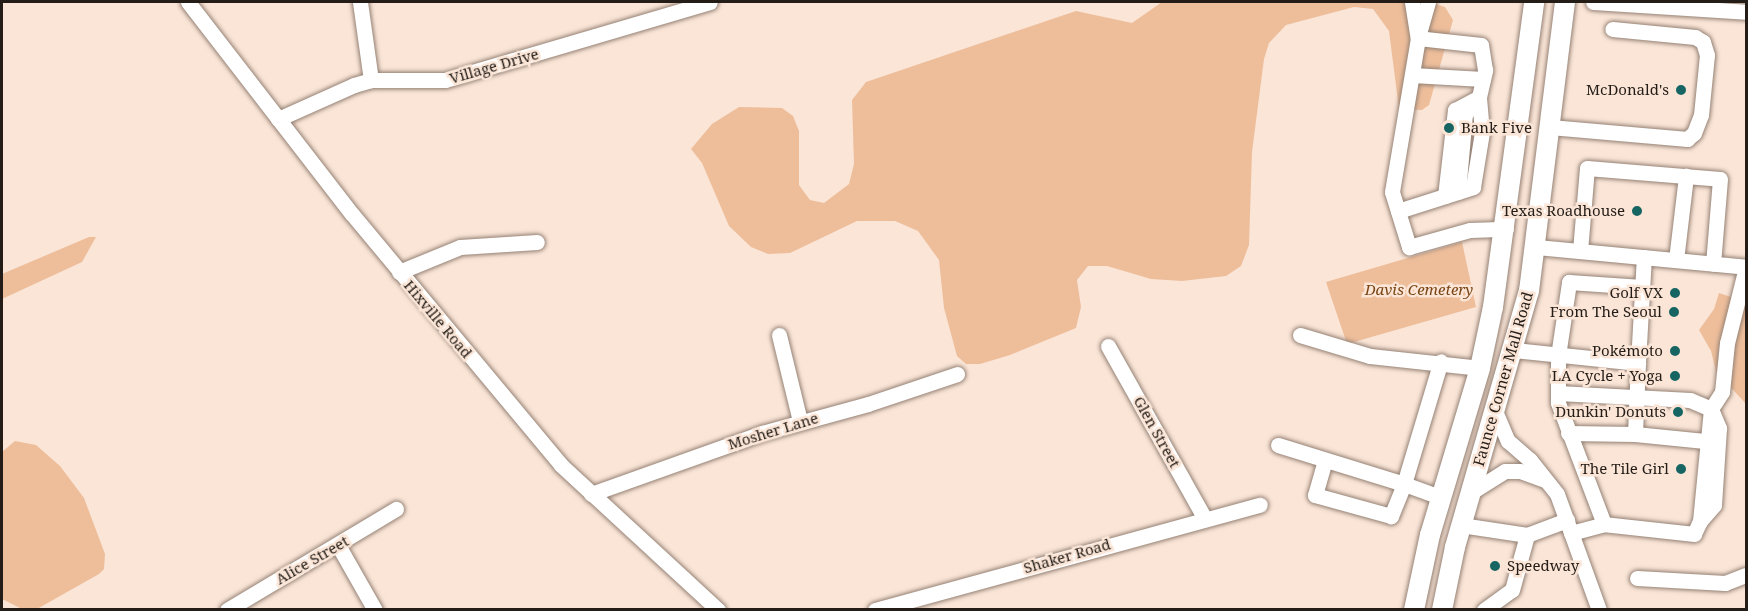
<!DOCTYPE html>
<html>
<head>
<meta charset="utf-8">
<style>
  body { margin:0 }
  #map { position:relative; width:1748px; height:611px; overflow:hidden; background:#fae5d7; font-family:"Noto Serif",serif }
  div>[style] { position:absolute }
  [style*='--x'] { left:calc(var(--x)*1px); top:calc(var(--y)*1px); width:calc(var(--w)*1px); rotate:calc(var(--a)*1deg) }
  .green>* { inset:0; background:#eebe9b }
  .roads { filter:drop-shadow(0 0 2px #958275) drop-shadow(0 0 2px #958275) }
  .minor>* { height:15px; margin:-7.5px; padding:0 7.5px; transform-origin:7.5px; border-radius:7.5px; background:#fff }
  .major>* { height:20px; margin:-10px; padding:0 10px; transform-origin:10px; border-radius:10px; background:#fff }
  .dots>* { width:16px; height:16px; translate:-50% -50%; box-sizing:border-box; border:3px solid #fae5d7; border-radius:50% }
  span { translate:-50% -50%; white-space:nowrap; text-align:center; line-height:1.15; -webkit-text-stroke:5px #fae5d7; paint-order:stroke }
  .street-label { font-size:15px; color:#241d17 }
  .poi-label { font-size:15px; color:#241d17 }
  .right { translate:-100% -50%; text-align:right }
  .left { translate:0 -50%; text-align:left }
  .park-label { font-size:15px; color:#794413; font-style:italic }
  .frame { position:absolute; inset:0; border:3px solid #241d17; pointer-events:none }
</style>
</head>
<body>
<div id="map">
  <div class="green">
    <i style="clip-path:polygon(1162px 2px,1428px 2px,1445px 7px,1453px 20px,1429px 105px,1422px 110px,1399px 109px,1389px 31px,1373px 9px,1354px 7px,1286px 25px,1269px 43px,1264px 59px,1252px 152px,1249px 245px,1241px 266px,1226px 276px,1182px 281px,1151px 279px,1107px 266px,1088px 266px,1077px 280px,1081px 307px,1076px 328px,1010px 355px,980px 364px,966px 364px,957px 356px,944px 308px,939px 260px,918px 231px,895px 221px,857px 221px,790px 253px,768px 254px,751px 247px,729px 226px,702px 163px,691px 149px,712px 124px,739px 107px,782px 108px,793px 116px,799px 131px,799px 185px,810px 200px,824px 203px,849px 184px,854px 164px,852px 100px,866px 82px,1076px 11px,1132px 23px)"></i>
    <i style="clip-path:polygon(89px 237px,96px 237px,82px 262px,2px 299px,2px 274px)"></i>
    <i style="clip-path:polygon(1462px 242px,1476px 307px,1347px 344px,1326px 282px)"></i>
    <i style="clip-path:polygon(1719px 293px,1746px 302px,1746px 404px,1716px 371px,1711px 351px,1699px 330px,1714px 309px)"></i>
    <i style="clip-path:polygon(15px 441px,36px 445px,60px 466px,84px 498px,105px 554px,104px 569px,99px 574px,37px 609px,22px 609px,2px 599px,2px 452px)"></i>
  </div>
  <div class="roads">
    <div class="minor">
      <i style="--x:188;--y:2;--w:268;--a:52.3"></i>
      <i style="--x:352;--y:214;--w:327;--a:50.2"></i>
      <i style="--x:561;--y:465;--w:214;--a:42.7"></i>
      <i style="--x:360;--y:2;--w:79;--a:82"></i>
      <i style="--x:1412;--y:2;--w:36;--a:81"></i>
      <i style="--x:1428;--y:2;--w:37;--a:106"></i>
      <i style="--x:1418;--y:38;--w:156;--a:99.6"></i>
      <i style="--x:1392;--y:192;--w:58;--a:72.8"></i>
      <i style="--x:1409;--y:247;--w:63;--a:-15.6"></i>
      <i style="--x:1470;--y:230;--w:36;--a:-2"></i>
      <i style="--x:1593;--y:2;--w:153;--a:3.7"></i>
      <i style="--x:1412;--y:75;--w:71;--a:3.2"></i>
      <i style="--x:278;--y:119;--w:83;--a:-24.1"></i>
      <i style="--x:354;--y:85;--w:18;--a:-16"></i>
      <i style="--x:371;--y:80;--w:74;--a:0"></i>
      <i style="--x:445;--y:80;--w:276;--a:-16.4"></i>
      <i style="--x:1550;--y:127;--w:138;--a:5"></i>
      <i style="--x:1687;--y:139;--w:9;--a:-41"></i>
      <i style="--x:1694;--y:133;--w:19;--a:-69"></i>
      <i style="--x:1701;--y:115;--w:60;--a:-84.3"></i>
      <i style="--x:1707;--y:55;--w:14;--a:-107"></i>
      <i style="--x:1703;--y:42;--w:9;--a:-148"></i>
      <i style="--x:1695;--y:37;--w:83;--a:-174.5"></i>
      <i style="--x:1458;--y:192;--w:78;--a:-84.9"></i>
      <i style="--x:1465;--y:114;--w:16;--a:-50"></i>
      <i style="--x:1445;--y:196;--w:87;--a:-83.4"></i>
      <i style="--x:1455;--y:110;--w:27;--a:-28"></i>
      <i style="--x:1398;--y:211;--w:79;--a:-17.7"></i>
      <i style="--x:1473;--y:187;--w:56;--a:-80.7"></i>
      <i style="--x:1482;--y:132;--w:35;--a:-95"></i>
      <i style="--x:1479;--y:97;--w:28;--a:-77"></i>
      <i style="--x:1485;--y:70;--w:25;--a:-99"></i>
      <i style="--x:1481;--y:45;--w:63;--a:-173.7"></i>
      <i style="--x:1536;--y:247;--w:211;--a:5.4"></i>
      <i style="--x:1746;--y:267;--w:78;--a:104"></i>
      <i style="--x:1727;--y:343;--w:49;--a:95.8"></i>
      <i style="--x:1722;--y:392;--w:20;--a:123"></i>
      <i style="--x:1711;--y:409;--w:113;--a:95.6"></i>
      <i style="--x:1700;--y:521;--w:14;--a:115"></i>
      <i style="--x:1694;--y:534;--w:91;--a:-173.7"></i>
      <i style="--x:1580;--y:251;--w:83;--a:-85.2"></i>
      <i style="--x:1587;--y:168;--w:133;--a:4.7"></i>
      <i style="--x:1720;--y:179;--w:85;--a:94.7"></i>
      <i style="--x:1676;--y:260;--w:85;--a:-83.2"></i>
      <i style="--x:399;--y:272;--w:66;--a:-22.3"></i>
      <i style="--x:460;--y:247;--w:77;--a:-3.7"></i>
      <i style="--x:779;--y:335;--w:89;--a:76.3"></i>
      <i style="--x:1300;--y:335;--w:73;--a:16.7"></i>
      <i style="--x:1370;--y:356;--w:111;--a:6.2"></i>
      <i style="--x:1108;--y:346;--w:196;--a:60.7"></i>
      <i style="--x:1514;--y:350;--w:125;--a:6"></i>
      <i style="--x:1638;--y:363;--w:106;--a:-86.8"></i>
      <i style="--x:1558;--y:393;--w:132;--a:3"></i>
      <i style="--x:1690;--y:400;--w:23;--a:23"></i>
      <i style="--x:1711;--y:409;--w:21;--a:67"></i>
      <i style="--x:1719;--y:428;--w:77;--a:93.7"></i>
      <i style="--x:1714;--y:505;--w:21;--a:131"></i>
      <i style="--x:1495;--y:411;--w:33;--a:67"></i>
      <i style="--x:1508;--y:441;--w:29;--a:41"></i>
      <i style="--x:1530;--y:460;--w:43;--a:51.5"></i>
      <i style="--x:1557;--y:494;--w:123;--a:70.1"></i>
      <i style="--x:1568;--y:433;--w:67;--a:0.9"></i>
      <i style="--x:1635;--y:434;--w:71;--a:-87.6"></i>
      <i style="--x:1635;--y:434;--w:70;--a:5.7"></i>
      <i style="--x:1278;--y:445;--w:132;--a:17.2"></i>
      <i style="--x:1404;--y:484;--w:35;--a:112"></i>
      <i style="--x:1391;--y:516;--w:79;--a:-164.6"></i>
      <i style="--x:1315;--y:495;--w:36;--a:-74"></i>
      <i style="--x:1470;--y:493;--w:41;--a:-32.2"></i>
      <i style="--x:1505;--y:471;--w:15;--a:0"></i>
      <i style="--x:1520;--y:471;--w:27;--a:20"></i>
      <i style="--x:591;--y:494;--w:182;--a:-19.6"></i>
      <i style="--x:762;--y:433;--w:110;--a:-15.3"></i>
      <i style="--x:868;--y:404;--w:94;--a:-18.6"></i>
      <i style="--x:1440;--y:497;--w:38;--a:-160"></i>
      <i style="--x:1404;--y:484;--w:128;--a:-73.3"></i>
      <i style="--x:1461;--y:525;--w:67;--a:8.6"></i>
      <i style="--x:1571;--y:533;--w:34;--a:-15"></i>
      <i style="--x:1604;--y:524;--w:129;--a:-110.8"></i>
      <i style="--x:1558;--y:403;--w:47;--a:-90"></i>
      <i style="--x:1558;--y:356;--w:75;--a:-81.5"></i>
      <i style="--x:1569;--y:282;--w:73;--a:3.9"></i>
      <i style="--x:338;--y:545;--w:75;--a:60.4"></i>
      <i style="--x:1637;--y:578;--w:88;--a:3.3"></i>
      <i style="--x:1725;--y:583;--w:22;--a:-21"></i>
      <i style="--x:227;--y:610;--w:197;--a:-30.9"></i>
      <i style="--x:875;--y:610;--w:399;--a:-15.3"></i>
      <i style="--x:1484;--y:610;--w:34;--a:-36"></i>
      <i style="--x:1512;--y:590;--w:57;--a:-74.7"></i>
      <i style="--x:1527;--y:535;--w:43;--a:-20.6"></i>
    </div>
    <div class="major">
      <i style="--x:1414;--y:610;--w:77;--a:-78"></i>
      <i style="--x:1430;--y:535;--w:174;--a:-73.3"></i>
      <i style="--x:1480;--y:368;--w:62;--a:-78"></i>
      <i style="--x:1493;--y:307;--w:308;--a:-82.3"></i>
      <i style="--x:1442;--y:610;--w:64;--a:-78.3"></i>
      <i style="--x:1455;--y:547;--w:266;--a:-73.9"></i>
      <i style="--x:1529;--y:291;--w:291;--a:-82.9"></i>
    </div>
  </div>
  <div class="dots">
    <i style="left:1681px;top:90px;background:#176563"></i>
    <i style="left:1449px;top:128px;background:#176563"></i>
    <i style="left:1637px;top:211px;background:#176563"></i>
    <i style="left:1675px;top:293px;background:#176563"></i>
    <i style="left:1674px;top:312px;background:#176563"></i>
    <i style="left:1675px;top:351px;background:#176563"></i>
    <i style="left:1675px;top:376px;background:#176563"></i>
    <i style="left:1678px;top:412px;background:#176563"></i>
    <i style="left:1681px;top:469px;background:#176563"></i>
    <i style="left:1495px;top:566px;background:#176563"></i>
  </div>
  <div class="street-label">
    <span style="left:494px;top:66px;rotate:-16deg">Village Drive</span>
    <span style="left:438px;top:319px;rotate:50deg">Hixville Road</span>
    <span style="left:1503px;top:379px;rotate:-74deg">Faunce Corner Mall Road</span>
    <span style="left:773px;top:431px;rotate:-17deg">Mosher Lane</span>
    <span style="left:1157px;top:432px;rotate:61deg">Glen Street</span>
    <span style="left:1067px;top:556px;rotate:-16deg">Shaker Road</span>
    <span style="left:312px;top:560px;rotate:-30deg">Alice Street</span>
  </div>
  <div class="poi-label">
    <span class="right" style="left:1669px;top:90px">McDonald's</span>
    <span class="left" style="left:1461px;top:128px">Bank Five</span>
    <span class="right" style="left:1625px;top:211px">Texas Roadhouse</span>
    <span class="right" style="left:1663px;top:293px">Golf VX</span>
    <span class="right" style="left:1662px;top:312px">From The Seoul</span>
    <span class="right" style="left:1663px;top:351px">Pokémoto</span>
    <span class="right" style="left:1663px;top:376px">LA Cycle + Yoga</span>
    <span class="right" style="left:1666px;top:412px">Dunkin' Donuts</span>
    <span class="right" style="left:1669px;top:469px">The Tile Girl</span>
    <span class="left" style="left:1507px;top:566px">Speedway</span>
  </div>
  <div class="park-label">
    <span style="left:1419px;top:290px">Davis Cemetery</span>
  </div>
  <div class="frame"></div>
</div>
</body>
</html>
